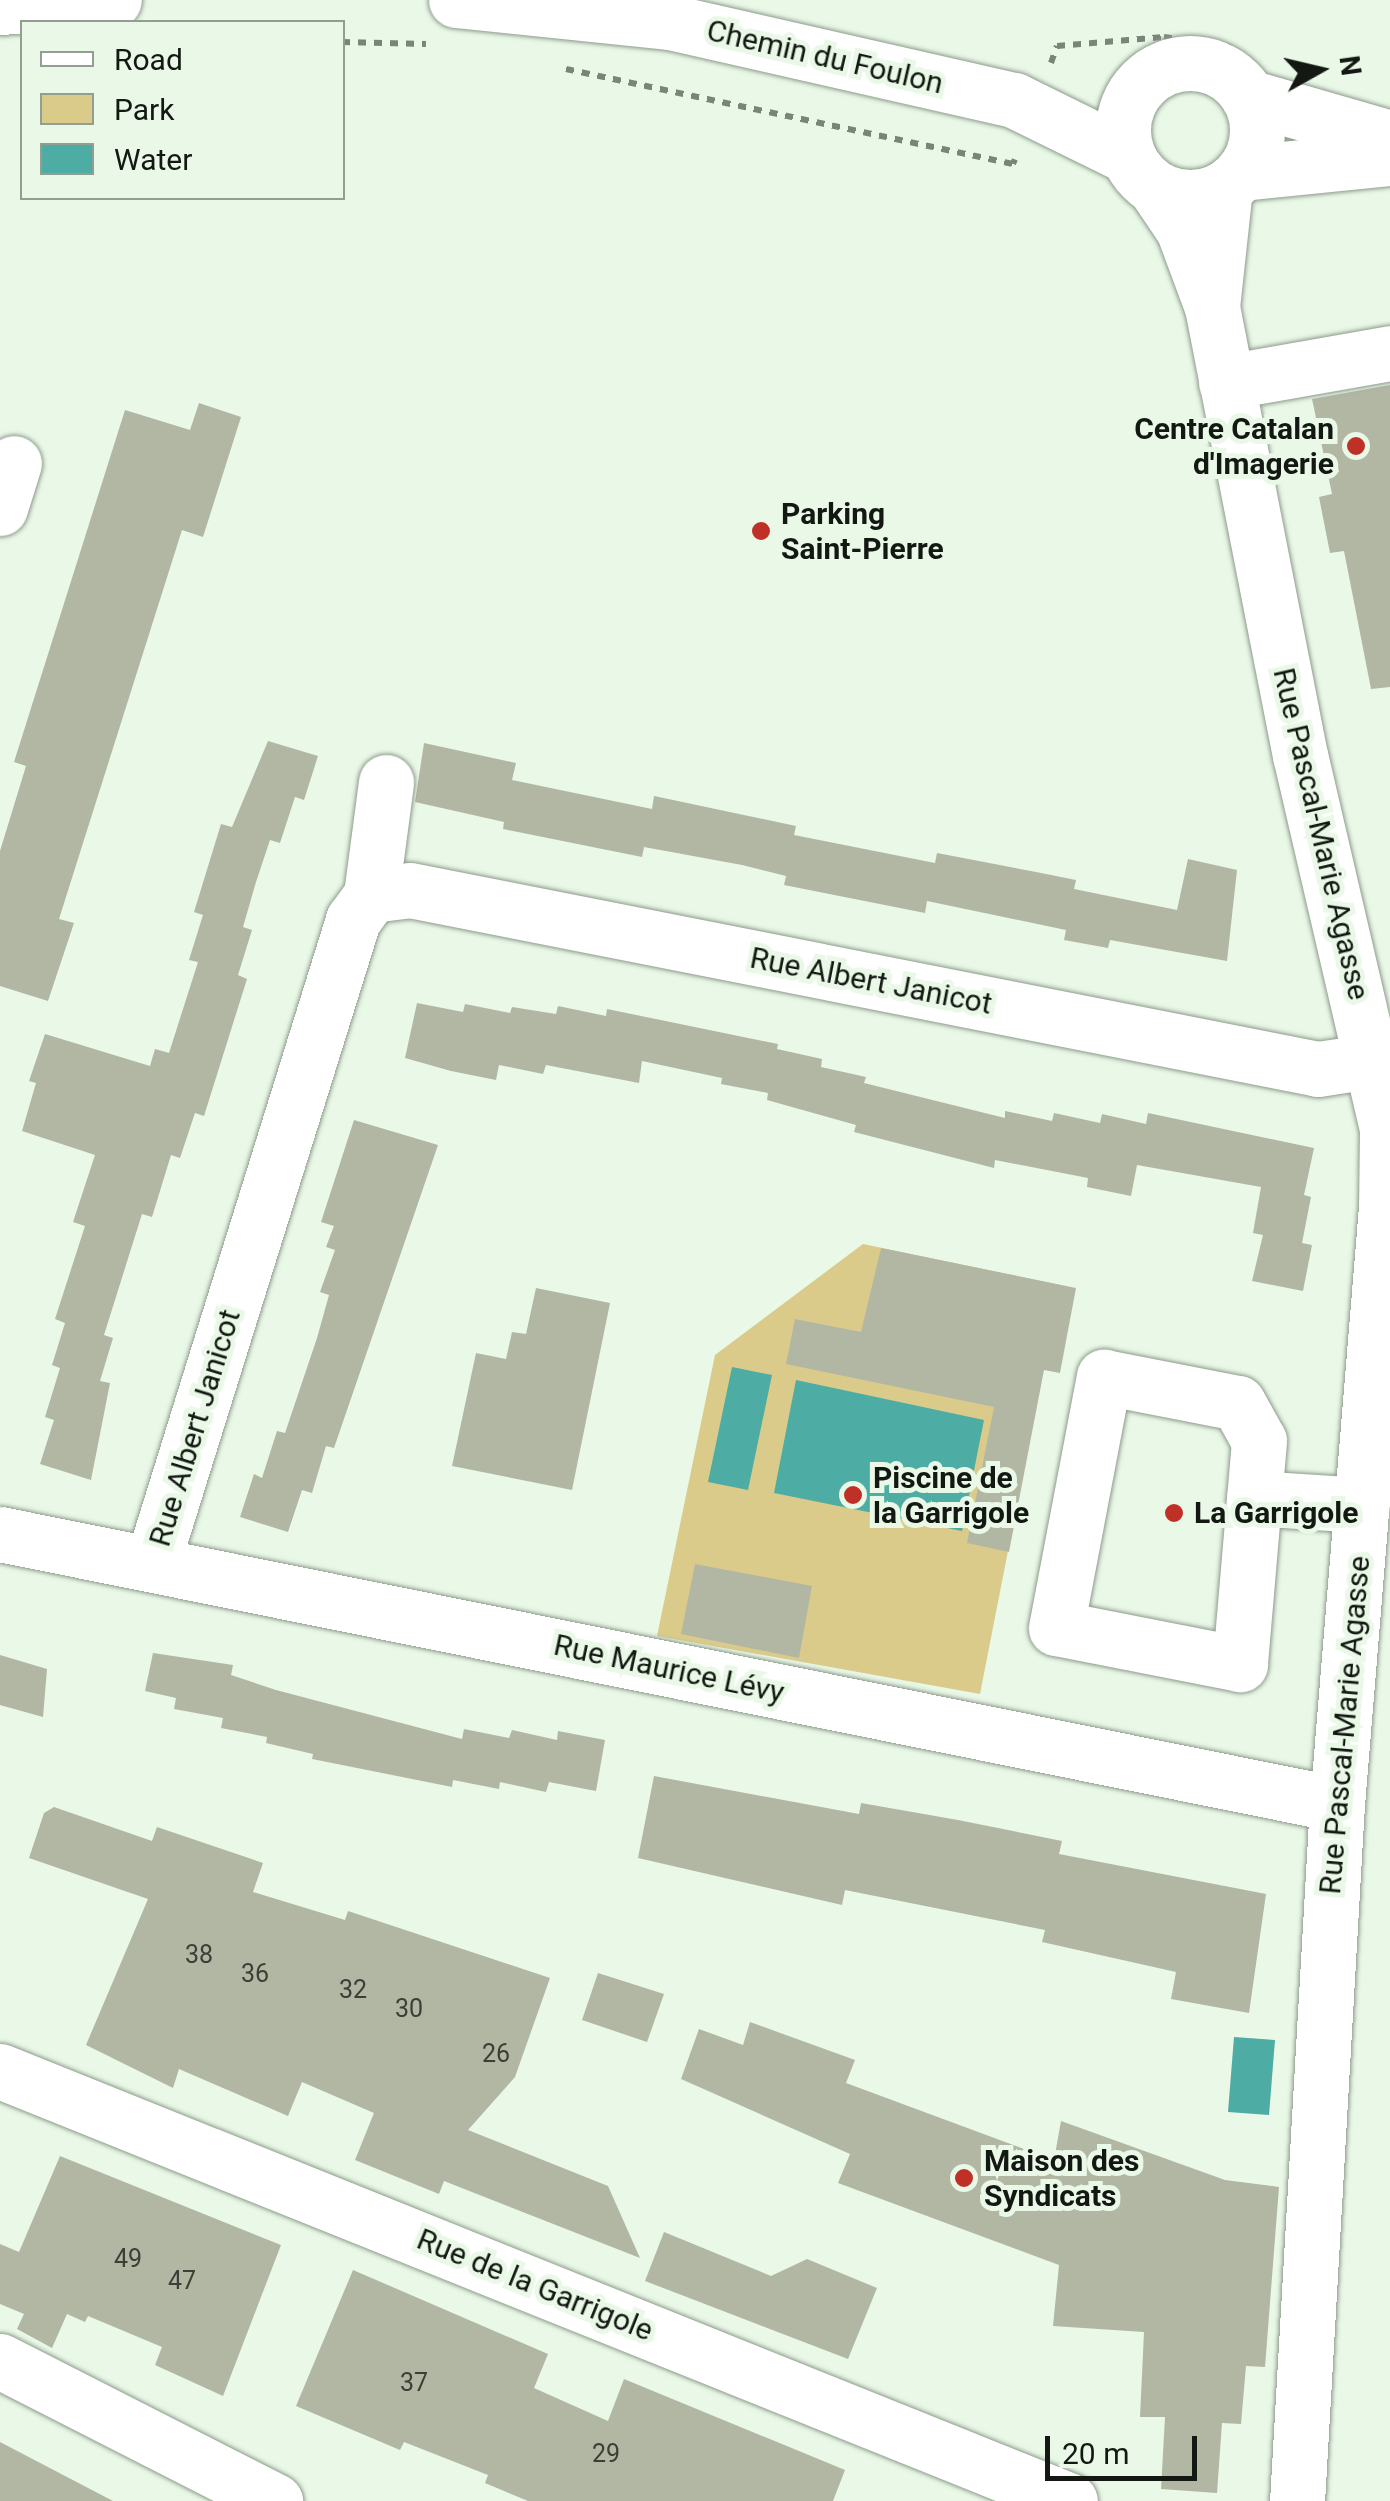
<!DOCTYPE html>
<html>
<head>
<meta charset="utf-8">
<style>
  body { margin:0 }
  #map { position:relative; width:1390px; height:2501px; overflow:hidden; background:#e9f8e7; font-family:Roboto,sans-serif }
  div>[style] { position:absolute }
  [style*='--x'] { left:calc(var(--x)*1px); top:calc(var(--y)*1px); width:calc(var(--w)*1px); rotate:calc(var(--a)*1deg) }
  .green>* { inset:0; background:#dacb8b }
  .water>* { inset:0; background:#4daca4 }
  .building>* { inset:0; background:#b2b7a4 }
  .path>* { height:6px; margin-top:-3px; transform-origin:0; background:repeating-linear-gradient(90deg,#7a8478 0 8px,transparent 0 16px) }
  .roads { filter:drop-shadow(0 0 2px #8d9b8b) drop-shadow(0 0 2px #8d9b8b) }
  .minor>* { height:55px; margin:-27.5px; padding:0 27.5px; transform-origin:27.5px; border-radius:27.5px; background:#fff }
  .minor>.ring { margin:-27.5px; padding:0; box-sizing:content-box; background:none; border:55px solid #fff; border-radius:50% }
  .dots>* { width:28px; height:28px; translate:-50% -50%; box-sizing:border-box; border:5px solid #e9f8e7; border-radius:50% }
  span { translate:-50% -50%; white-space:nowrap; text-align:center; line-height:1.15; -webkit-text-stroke:10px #e9f8e7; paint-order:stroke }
  .number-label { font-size:25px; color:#3b4036 }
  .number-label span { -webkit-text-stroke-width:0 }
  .street-label { font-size:30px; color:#131812 }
  .poi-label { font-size:30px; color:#131812; font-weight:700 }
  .right { translate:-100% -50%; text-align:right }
  .left { translate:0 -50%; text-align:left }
  .legend { position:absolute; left:20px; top:20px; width:325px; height:180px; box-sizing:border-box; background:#e9f8e7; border:2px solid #939e92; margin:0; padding:12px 18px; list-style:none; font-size:30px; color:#131812 }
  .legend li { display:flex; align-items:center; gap:20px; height:50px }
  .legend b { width:50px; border:2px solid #939e92 }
  .north { position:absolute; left:1270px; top:20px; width:100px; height:100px; -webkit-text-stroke:8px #e9f8e7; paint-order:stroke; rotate:82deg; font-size:28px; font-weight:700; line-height:40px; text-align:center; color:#131812 }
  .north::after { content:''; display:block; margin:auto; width:35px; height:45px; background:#131812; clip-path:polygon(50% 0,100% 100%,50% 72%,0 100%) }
  .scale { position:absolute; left:1045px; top:2436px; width:152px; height:45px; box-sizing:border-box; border:5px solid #131812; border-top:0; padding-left:12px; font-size:30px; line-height:35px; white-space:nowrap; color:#131812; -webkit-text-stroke:8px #e9f8e7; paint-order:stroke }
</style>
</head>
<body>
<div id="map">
  <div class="green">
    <i style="clip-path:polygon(863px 1244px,1060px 1285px,980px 1694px,657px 1636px,715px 1355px)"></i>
  </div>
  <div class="water">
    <i style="clip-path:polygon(732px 1367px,772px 1375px,748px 1490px,708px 1482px)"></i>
    <i style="clip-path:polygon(796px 1380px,984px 1420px,962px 1531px,774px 1493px)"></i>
    <i style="clip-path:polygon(1234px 2037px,1275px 2040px,1269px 2115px,1228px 2112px)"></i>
  </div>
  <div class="building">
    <i style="clip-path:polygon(1390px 385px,1390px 687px,1371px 689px,1344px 551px,1330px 553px,1319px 497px,1332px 494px,1312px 399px)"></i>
    <i style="clip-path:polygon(199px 403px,241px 417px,203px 537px,182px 530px,59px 919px,74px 923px,48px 1001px,0 986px,0 851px,26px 766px,14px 762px,125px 410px,190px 430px)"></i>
    <i style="clip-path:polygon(268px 741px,318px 756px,304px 800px,295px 797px,280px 843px,270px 840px,256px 882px,243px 927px,252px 930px,238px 975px,247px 979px,204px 1116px,195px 1113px,180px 1158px,171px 1155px,152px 1217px,142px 1214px,104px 1335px,113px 1338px,100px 1381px,110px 1383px,91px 1480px,40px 1464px,54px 1420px,45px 1417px,60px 1368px,52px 1365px,65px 1323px,55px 1319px,85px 1226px,73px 1222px,95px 1155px,22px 1131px,36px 1083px,29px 1081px,45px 1034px,150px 1066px,155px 1049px,169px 1053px,198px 962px,189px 960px,203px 915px,194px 912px,221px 824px,232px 827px)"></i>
    <i style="clip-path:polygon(424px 743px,516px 763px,512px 780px,652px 809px,654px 796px,796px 826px,794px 835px,935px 863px,937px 853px,1031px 871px,1076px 880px,1074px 889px,1177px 910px,1188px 859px,1237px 870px,1227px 961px,1110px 940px,1108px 948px,1064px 940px,1066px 930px,927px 901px,925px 913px,784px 885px,786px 876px,742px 865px,644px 847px,642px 857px,503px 829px,504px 822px,415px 802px)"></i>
    <i style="clip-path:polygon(417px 1003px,463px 1012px,465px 1004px,510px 1013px,512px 1007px,556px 1014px,558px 1006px,606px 1016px,607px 1009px,778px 1044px,777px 1049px,822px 1059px,821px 1067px,866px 1077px,864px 1083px,1005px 1118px,1005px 1111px,1052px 1121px,1054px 1113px,1100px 1123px,1102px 1114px,1146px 1124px,1148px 1113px,1314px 1148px,1304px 1195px,1311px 1197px,1302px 1243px,1312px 1245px,1303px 1291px,1252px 1281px,1263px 1235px,1253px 1233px,1261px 1187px,1137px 1165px,1131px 1196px,1087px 1187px,1088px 1178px,995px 1160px,994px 1168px,854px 1132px,856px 1125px,767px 1100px,768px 1093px,721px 1084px,722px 1078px,642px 1061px,639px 1083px,546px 1065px,543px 1074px,499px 1065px,496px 1080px,451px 1071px,405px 1058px)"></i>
    <i style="clip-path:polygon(354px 1120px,438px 1145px,334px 1448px,326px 1446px,312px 1493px,302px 1490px,288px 1532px,240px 1517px,254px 1474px,262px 1478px,277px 1431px,285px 1433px,317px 1338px,329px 1295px,320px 1292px,335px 1250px,326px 1247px,334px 1226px,321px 1222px)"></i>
    <i style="clip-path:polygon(881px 1248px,1076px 1288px,1060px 1373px,1044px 1370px,1009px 1552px,967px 1543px,994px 1407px,786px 1364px,795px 1319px,861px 1332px)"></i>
    <i style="clip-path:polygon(536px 1288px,610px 1303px,572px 1490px,452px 1466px,476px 1353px,506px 1359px,512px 1332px,526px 1334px)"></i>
    <i style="clip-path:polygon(695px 1564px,812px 1586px,799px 1658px,681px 1634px)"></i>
    <i style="clip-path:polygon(153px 1653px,233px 1665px,231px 1675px,276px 1690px,462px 1739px,464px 1729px,509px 1738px,512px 1730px,557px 1740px,558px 1731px,605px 1740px,596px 1791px,549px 1782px,546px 1792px,500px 1782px,499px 1789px,453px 1780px,452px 1787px,312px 1759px,313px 1754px,266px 1743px,267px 1737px,221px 1728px,223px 1718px,174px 1709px,176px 1698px,145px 1691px)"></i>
    <i style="clip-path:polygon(0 1655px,47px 1669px,43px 1717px,0 1705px)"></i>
    <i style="clip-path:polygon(654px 1776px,859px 1814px,861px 1803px,958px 1820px,1062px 1841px,1059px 1854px,1266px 1894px,1249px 2013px,1171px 1999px,1176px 1972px,1042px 1942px,1045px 1930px,845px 1890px,842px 1905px,638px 1858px)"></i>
    <i style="clip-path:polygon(54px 1807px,152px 1841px,157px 1827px,263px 1863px,253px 1892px,345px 1920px,348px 1911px,550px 1978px,515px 2077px,468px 2130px,608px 2186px,640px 2258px,444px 2181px,439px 2194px,355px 2160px,374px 2113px,302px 2082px,288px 2116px,179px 2069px,173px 2088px,86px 2045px,148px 1899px,29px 1858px,44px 1813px)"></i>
    <i style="clip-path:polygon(598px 1973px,664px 1994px,647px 2042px,582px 2020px)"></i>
    <i style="clip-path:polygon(750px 2022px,855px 2060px,846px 2083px,1054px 2160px,1061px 2121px,1225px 2180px,1279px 2187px,1265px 2367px,1246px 2366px,1241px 2424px,1222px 2423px,1217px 2493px,1161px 2489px,1165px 2417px,1140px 2417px,1144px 2332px,1053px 2326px,1059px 2265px,838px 2183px,850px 2154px,681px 2079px,699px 2029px,743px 2045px)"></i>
    <i style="clip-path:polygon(60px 2156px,281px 2245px,223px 2396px,155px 2365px,162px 2347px,88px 2316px,85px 2322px,67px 2314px,52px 2348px,17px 2329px,24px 2314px,0 2304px,0 2244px,19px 2252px)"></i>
    <i style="clip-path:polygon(664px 2232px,771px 2276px,807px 2259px,877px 2288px,848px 2359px,645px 2281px)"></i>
    <i style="clip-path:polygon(353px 2270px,548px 2354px,534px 2388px,608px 2421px,624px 2379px,845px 2470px,833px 2501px,528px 2501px,485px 2483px,488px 2475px,404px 2442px,400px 2450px,296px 2406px)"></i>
    <i style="clip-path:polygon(0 2442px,113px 2501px,0 2501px)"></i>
  </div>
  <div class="path">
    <i style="--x:342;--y:42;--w:84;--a:1.4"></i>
    <i style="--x:1051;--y:63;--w:18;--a:-71"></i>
    <i style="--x:1057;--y:46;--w:107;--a:-4.8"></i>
    <i style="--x:1164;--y:37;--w:67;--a:8.6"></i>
    <i style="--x:566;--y:69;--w:457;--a:12"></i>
    <i style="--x:1013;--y:164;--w:5;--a:-68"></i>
  </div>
  <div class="roads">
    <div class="minor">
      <i style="--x:456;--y:0;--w:215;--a:5.9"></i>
      <i style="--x:670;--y:22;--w:353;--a:12.8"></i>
      <i style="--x:1014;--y:100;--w:127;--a:26.2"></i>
      <i style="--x:0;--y:7;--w:114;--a:-3.5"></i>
      <i class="ring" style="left:1123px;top:63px;width:79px;height:79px"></i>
      <i style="--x:1248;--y:97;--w:148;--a:16.1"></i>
      <i style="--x:1242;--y:173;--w:149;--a:-5.8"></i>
      <i style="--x:1156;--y:189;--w:48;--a:56"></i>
      <i style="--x:1183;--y:229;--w:83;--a:69.6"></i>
      <i style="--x:1212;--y:307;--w:120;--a:-83.8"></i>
      <i style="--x:1212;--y:307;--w:457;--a:78.9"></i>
      <i style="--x:1300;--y:755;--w:385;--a:76.9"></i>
      <i style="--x:1387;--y:1130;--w:77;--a:90.7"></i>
      <i style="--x:1386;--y:1207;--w:599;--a:94.69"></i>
      <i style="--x:1337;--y:1804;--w:698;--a:93.28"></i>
      <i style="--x:1226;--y:382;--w:167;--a:-10"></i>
      <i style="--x:0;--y:508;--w:47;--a:-72.7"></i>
      <i style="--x:371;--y:895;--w:114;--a:-82.4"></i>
      <i style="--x:1104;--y:1377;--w:136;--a:11"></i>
      <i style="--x:1238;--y:1403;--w:43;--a:61.1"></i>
      <i style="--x:1259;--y:1441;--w:224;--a:94.9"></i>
      <i style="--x:1240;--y:1664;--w:187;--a:-168.9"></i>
      <i style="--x:1056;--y:1628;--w:256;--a:-79.2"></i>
      <i style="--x:1254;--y:1498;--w:108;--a:3.7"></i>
      <i style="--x:0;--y:1534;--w:1364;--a:11.42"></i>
      <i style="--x:152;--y:1564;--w:675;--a:-72.67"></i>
      <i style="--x:353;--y:920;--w:31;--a:-54"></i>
      <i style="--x:371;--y:895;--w:39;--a:-7"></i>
      <i style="--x:410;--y:890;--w:925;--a:11.15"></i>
      <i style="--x:1318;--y:1069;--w:54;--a:-8.6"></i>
      <i style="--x:0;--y:2071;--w:1153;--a:21.89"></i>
      <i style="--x:0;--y:2361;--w:309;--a:27"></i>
    </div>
  </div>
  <div class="dots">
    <i style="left:1356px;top:446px;background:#bf3127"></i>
    <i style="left:761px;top:531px;background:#bf3127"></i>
    <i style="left:853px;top:1495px;background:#bf3127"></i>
    <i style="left:1174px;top:1513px;background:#bf3127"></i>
    <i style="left:964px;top:2178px;background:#bf3127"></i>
  </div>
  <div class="number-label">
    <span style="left:199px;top:1955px">38</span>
    <span style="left:255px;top:1974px">36</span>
    <span style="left:353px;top:1990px">32</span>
    <span style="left:409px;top:2009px">30</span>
    <span style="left:496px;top:2054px">26</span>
    <span style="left:128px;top:2259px">49</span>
    <span style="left:182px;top:2281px">47</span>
    <span style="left:414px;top:2383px">37</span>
    <span style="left:606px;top:2454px">29</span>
  </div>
  <div class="street-label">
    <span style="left:825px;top:57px;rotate:13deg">Chemin du Foulon</span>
    <span style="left:1321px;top:834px;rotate:77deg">Rue Pascal-Marie Agasse</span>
    <span style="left:871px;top:981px;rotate:11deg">Rue Albert Janicot</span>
    <span style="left:195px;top:1428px;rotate:-73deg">Rue Albert Janicot</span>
    <span style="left:669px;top:1669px;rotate:12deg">Rue Maurice Lévy</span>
    <span style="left:1345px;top:1725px;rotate:-85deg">Rue Pascal-Marie Agasse</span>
    <span style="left:535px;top:2285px;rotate:22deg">Rue de la Garrigole</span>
  </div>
  <div class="poi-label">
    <span class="right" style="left:1334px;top:446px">Centre Catalan<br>d'Imagerie</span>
    <span class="left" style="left:781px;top:531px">Parking<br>Saint-Pierre</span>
    <span class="left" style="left:873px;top:1495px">Piscine de<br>la Garrigole</span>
    <span class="left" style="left:1194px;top:1513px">La Garrigole</span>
    <span class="left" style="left:984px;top:2178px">Maison des<br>Syndicats</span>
  </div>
  <ul class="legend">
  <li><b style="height:12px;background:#fff"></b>Road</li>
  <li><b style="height:28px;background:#dacb8b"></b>Park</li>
  <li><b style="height:28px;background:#4daca4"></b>Water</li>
  </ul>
  <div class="north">N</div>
  <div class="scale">20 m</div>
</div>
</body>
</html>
